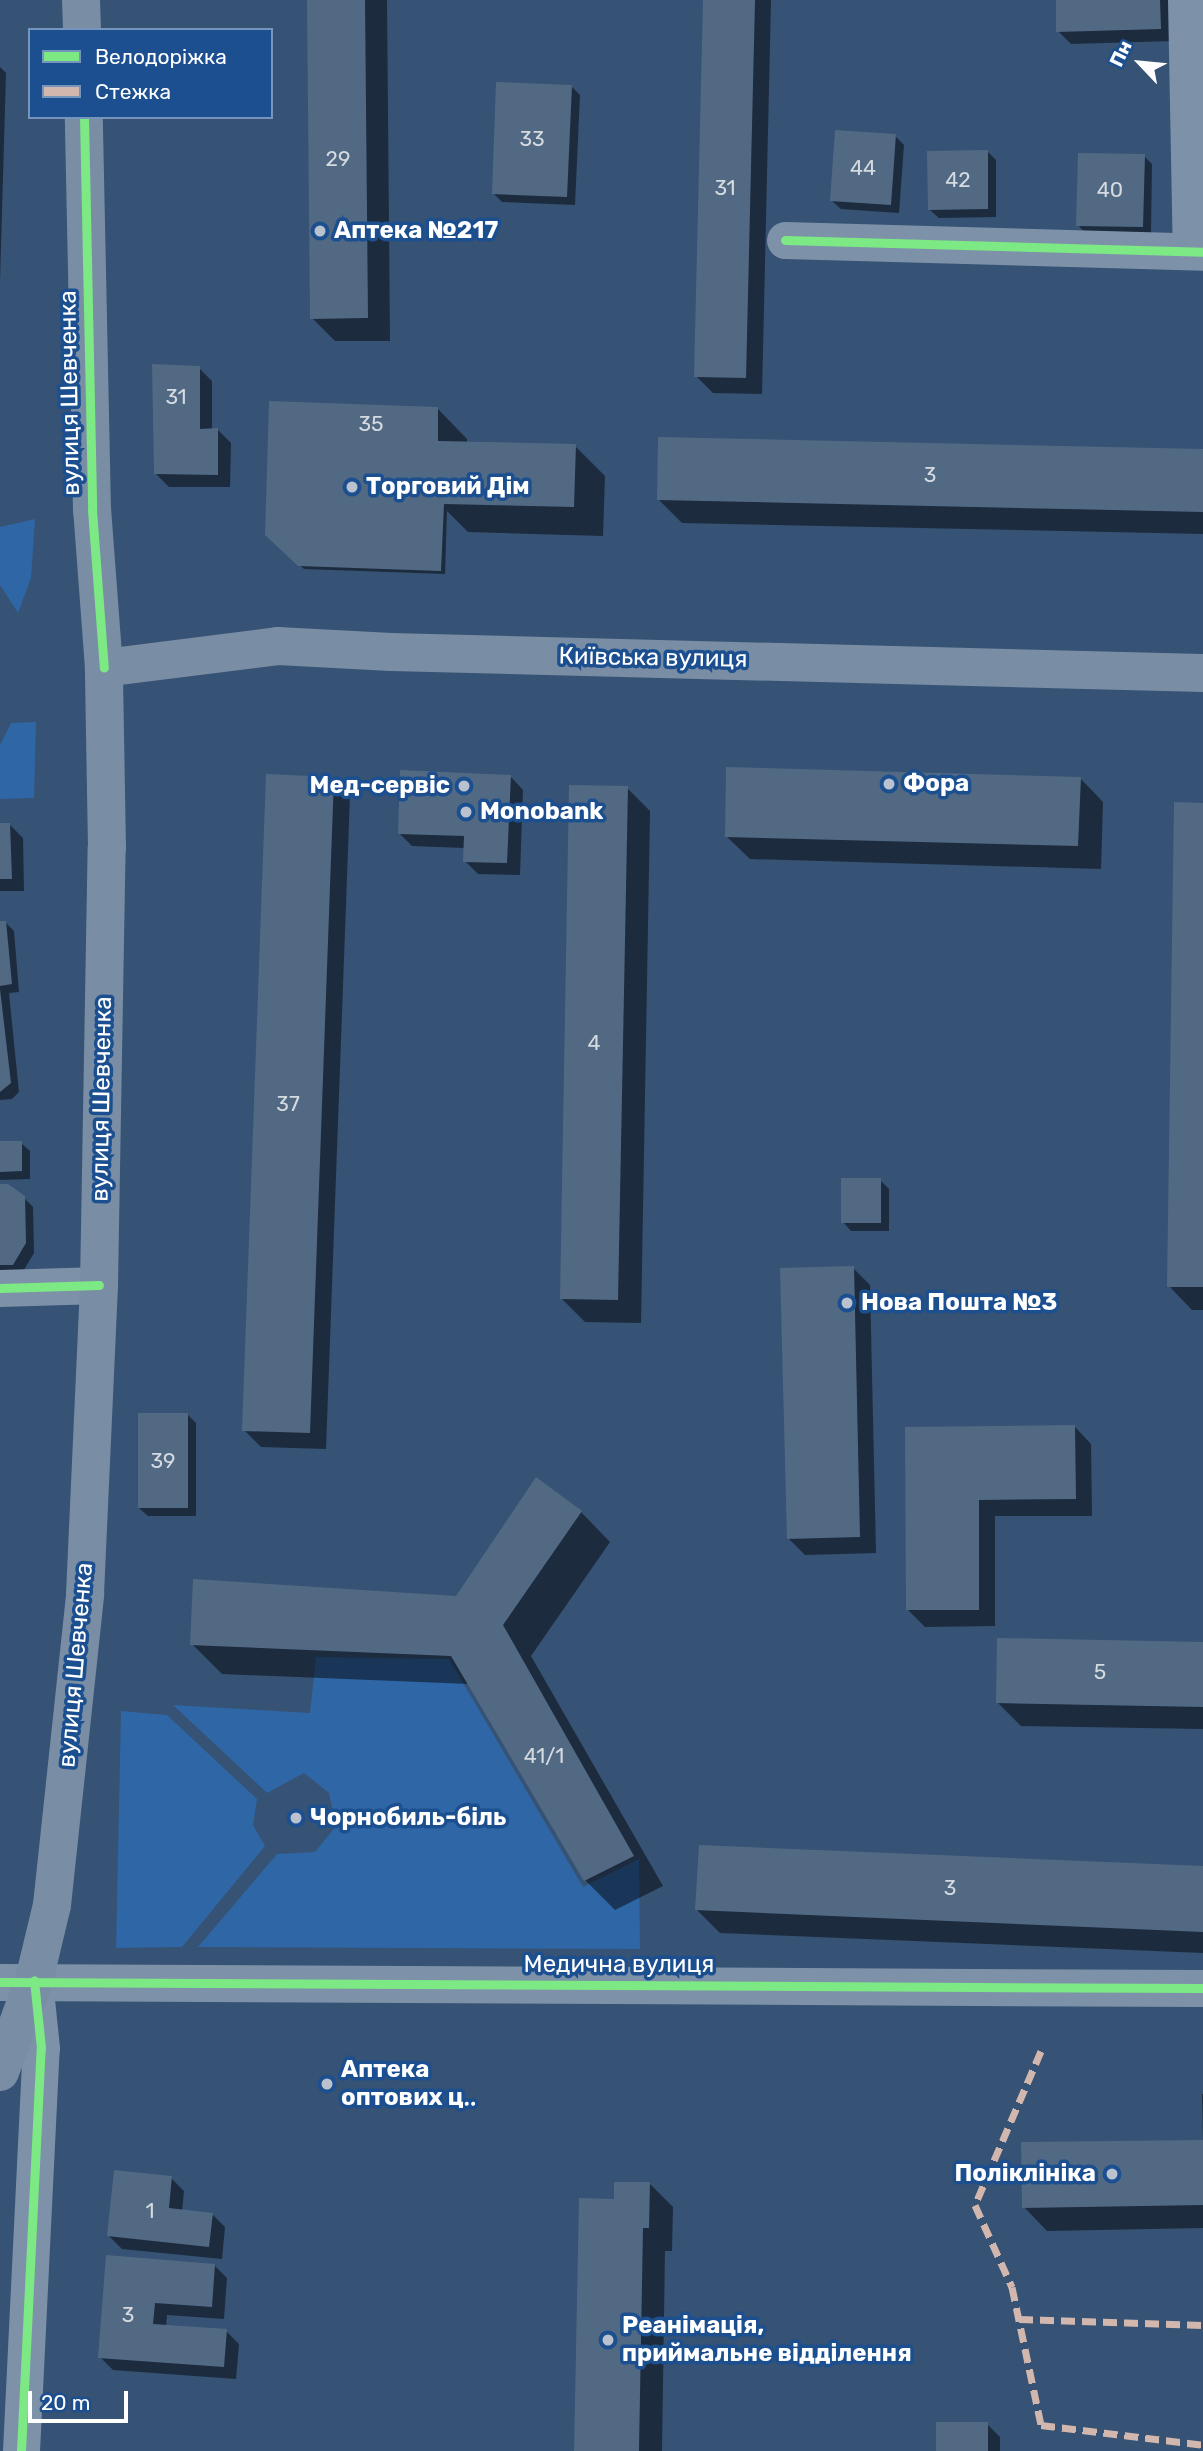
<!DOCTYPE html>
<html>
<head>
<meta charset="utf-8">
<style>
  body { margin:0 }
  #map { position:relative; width:1203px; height:2451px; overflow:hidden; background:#365274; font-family:Rubik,sans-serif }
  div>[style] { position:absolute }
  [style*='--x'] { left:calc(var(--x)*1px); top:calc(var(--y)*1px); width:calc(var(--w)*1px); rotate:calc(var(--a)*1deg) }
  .green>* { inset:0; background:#2f66a5 }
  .shadow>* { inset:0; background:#0007 }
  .building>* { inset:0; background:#526984 }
  .street>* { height:37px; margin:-18.5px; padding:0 18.5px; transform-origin:18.5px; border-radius:18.5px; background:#7d92a8 }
  .secondary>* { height:38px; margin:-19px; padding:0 19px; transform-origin:19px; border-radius:19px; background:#798da4 }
  .quiet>* { height:7px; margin-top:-3.5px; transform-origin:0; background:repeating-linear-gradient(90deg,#d1b7ad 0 14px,transparent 0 21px) }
  .cycleway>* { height:9px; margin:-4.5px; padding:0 4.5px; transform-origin:4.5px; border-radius:4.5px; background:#7ce984 }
  .dots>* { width:19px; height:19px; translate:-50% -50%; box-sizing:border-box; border:4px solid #1b4f8f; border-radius:50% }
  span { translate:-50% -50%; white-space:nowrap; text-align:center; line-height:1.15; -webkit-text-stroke:7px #1b4f8f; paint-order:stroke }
  .number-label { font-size:21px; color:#d4dae0 }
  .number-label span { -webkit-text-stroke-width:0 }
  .poi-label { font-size:24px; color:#fff; font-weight:700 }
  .left { translate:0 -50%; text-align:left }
  .right { translate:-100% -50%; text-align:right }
  .street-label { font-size:24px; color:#fff }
  .legend { position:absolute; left:28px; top:28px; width:245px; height:91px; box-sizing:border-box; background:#1b4f8f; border:2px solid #7695bc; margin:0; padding:9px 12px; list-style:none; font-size:21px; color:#fff }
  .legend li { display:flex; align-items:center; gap:14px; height:35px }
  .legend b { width:35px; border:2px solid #7695bc }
  .north { position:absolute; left:1105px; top:28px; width:70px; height:70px; -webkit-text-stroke:5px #1b4f8f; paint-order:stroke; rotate:296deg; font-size:19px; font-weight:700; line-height:28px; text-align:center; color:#fff }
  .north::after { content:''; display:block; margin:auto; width:24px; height:32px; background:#fff; clip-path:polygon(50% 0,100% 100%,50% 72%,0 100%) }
  .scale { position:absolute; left:28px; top:2391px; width:100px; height:32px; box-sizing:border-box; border:4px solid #fff; border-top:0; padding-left:9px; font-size:21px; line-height:24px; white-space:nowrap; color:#fff; -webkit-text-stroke:5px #1b4f8f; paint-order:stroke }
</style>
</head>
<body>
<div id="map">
  <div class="green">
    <i style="clip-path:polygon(35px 519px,31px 578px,18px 613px,0 585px,0 527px)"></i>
    <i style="clip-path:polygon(36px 722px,34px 798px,0 799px,0 745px,11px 723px)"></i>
    <i style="clip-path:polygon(316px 1657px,449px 1659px,583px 1887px,639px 1859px,640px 1949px,198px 1947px,277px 1854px,315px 1852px,336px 1826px,329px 1793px,304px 1773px,267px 1793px,173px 1705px,310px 1713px)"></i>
    <i style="clip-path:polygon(121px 1711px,167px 1715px,257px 1799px,253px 1825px,265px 1846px,182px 1947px,116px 1948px)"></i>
  </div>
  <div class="shadow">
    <i style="clip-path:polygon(309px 0,387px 0,390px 341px,335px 341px,312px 318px)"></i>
    <i style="clip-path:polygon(705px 0,771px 0,762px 394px,713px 393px,696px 376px)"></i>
    <i style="clip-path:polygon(1058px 0,1172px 0,1173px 41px,1071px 44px,1058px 31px)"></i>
    <i style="clip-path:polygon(0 67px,6px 73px,0 281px)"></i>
    <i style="clip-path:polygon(571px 86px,580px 95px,575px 205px,502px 202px,493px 193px)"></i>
    <i style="clip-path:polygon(895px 136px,904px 145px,899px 213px,841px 209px,832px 201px)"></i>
    <i style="clip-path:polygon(987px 151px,996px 160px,996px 217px,939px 218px,930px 210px)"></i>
    <i style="clip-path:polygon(1144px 156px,1152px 164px,1151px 235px,1086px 234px,1078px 225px)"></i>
    <i style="clip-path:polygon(199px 368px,212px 381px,212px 430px,218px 430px,231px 443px,230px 487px,169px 487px,156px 474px)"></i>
    <i style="clip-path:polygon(438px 409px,467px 439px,467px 443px,575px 446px,605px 476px,603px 536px,468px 532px,447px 511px,445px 574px,304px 569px,267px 535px)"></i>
    <i style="clip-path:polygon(1203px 451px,1203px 534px,682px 523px,658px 499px)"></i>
    <i style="clip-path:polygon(511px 777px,523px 790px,520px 875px,478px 874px,465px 861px,465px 848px,412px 846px,399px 833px)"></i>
    <i style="clip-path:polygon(333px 778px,350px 795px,326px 1449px,261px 1447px,244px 1430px)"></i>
    <i style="clip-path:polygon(1080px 778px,1103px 802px,1101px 869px,750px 859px,726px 836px)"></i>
    <i style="clip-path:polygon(627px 788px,650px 811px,641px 1323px,585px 1322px,562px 1299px)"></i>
    <i style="clip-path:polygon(1203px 804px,1203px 1310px,1192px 1310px,1169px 1286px)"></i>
    <i style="clip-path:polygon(0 825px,10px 825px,23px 838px,24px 891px,0 891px)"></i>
    <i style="clip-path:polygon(0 923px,6px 923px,14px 931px,19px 992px,9px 993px,19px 1092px,12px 1099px,0 1100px)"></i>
    <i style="clip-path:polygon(0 1143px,21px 1143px,30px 1151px,30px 1179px,0 1180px)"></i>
    <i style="clip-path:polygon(880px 1180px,889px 1189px,889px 1231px,851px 1231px,843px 1222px)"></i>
    <i style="clip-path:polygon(0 1186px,24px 1198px,33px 1207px,34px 1253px,22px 1273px,0 1273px)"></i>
    <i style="clip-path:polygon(853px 1268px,870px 1285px,876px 1553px,805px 1555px,788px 1538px)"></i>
    <i style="clip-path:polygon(188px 1415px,196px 1423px,196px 1516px,148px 1516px,139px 1508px)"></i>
    <i style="clip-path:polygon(1075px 1427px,1091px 1444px,1092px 1516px,995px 1516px,995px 1626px,925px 1627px,908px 1610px,907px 1429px)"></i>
    <i style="clip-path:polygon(581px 1512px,610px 1542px,531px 1656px,663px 1886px,615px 1910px,585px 1880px,469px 1684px,222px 1674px,192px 1644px,457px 1598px)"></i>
    <i style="clip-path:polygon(1203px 1644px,1203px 1729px,1021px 1726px,997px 1702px)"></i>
    <i style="clip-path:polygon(1203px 1868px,1203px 1953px,720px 1933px,697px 1910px)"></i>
    <i style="clip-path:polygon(1202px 2094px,1203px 2094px,1203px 2228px,1047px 2231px,1024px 2207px,1203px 2142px)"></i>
    <i style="clip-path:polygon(171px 2178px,184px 2191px,182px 2212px,212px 2214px,225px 2227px,222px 2259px,122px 2249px,109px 2236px)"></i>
    <i style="clip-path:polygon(650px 2184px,673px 2207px,672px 2251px,665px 2251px,662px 2451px,576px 2451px,616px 2200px)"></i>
    <i style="clip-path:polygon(108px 2257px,214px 2265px,227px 2278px,224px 2319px,167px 2315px,166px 2327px,226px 2331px,239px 2344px,236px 2379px,113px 2370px,100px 2357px)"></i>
    <i style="clip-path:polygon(987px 2424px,1000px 2437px,1000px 2451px,938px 2451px)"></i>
  </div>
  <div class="building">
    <i style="clip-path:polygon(307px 0,365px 0,368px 318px,310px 319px)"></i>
    <i style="clip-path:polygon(703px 0,755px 0,746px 378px,694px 377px)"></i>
    <i style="clip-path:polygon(1056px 0,1160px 0,1161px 29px,1056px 32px)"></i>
    <i style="clip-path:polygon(496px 82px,572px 85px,567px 197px,492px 194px)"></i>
    <i style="clip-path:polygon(835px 130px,896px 134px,891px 205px,830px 201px)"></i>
    <i style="clip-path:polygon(988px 150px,988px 209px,928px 210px,927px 151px)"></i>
    <i style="clip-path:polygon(1078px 153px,1145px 154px,1143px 227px,1076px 226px)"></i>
    <i style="clip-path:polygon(152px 364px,200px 366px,200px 429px,218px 428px,218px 475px,154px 474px)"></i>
    <i style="clip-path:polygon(269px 401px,438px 407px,438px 441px,576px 444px,574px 507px,444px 504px,441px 571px,298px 566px,265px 535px)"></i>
    <i style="clip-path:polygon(658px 437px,1203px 449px,1203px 512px,657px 500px)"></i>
    <i style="clip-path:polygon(726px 767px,1081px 777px,1078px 846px,725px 837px)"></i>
    <i style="clip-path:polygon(400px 770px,511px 775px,507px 863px,463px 862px,464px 836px,398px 834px)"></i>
    <i style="clip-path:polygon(266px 774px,334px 777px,310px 1433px,242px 1431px)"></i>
    <i style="clip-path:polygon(569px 785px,628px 786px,618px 1300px,560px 1299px)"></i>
    <i style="clip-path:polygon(1174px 802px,1203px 803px,1203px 1287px,1167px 1287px)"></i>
    <i style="clip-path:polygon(0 823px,10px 823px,12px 879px,0 879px)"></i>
    <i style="clip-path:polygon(0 921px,6px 921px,12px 984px,0 986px)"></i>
    <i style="clip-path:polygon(0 989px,11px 1083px,0 1092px)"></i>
    <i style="clip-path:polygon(0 1141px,22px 1141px,22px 1171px,0 1172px)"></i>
    <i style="clip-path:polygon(841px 1178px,881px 1178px,881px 1223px,841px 1223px)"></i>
    <i style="clip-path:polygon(0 1184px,8px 1184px,25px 1196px,26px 1243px,13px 1265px,0 1265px)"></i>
    <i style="clip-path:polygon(854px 1266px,860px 1537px,787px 1539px,780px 1268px)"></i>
    <i style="clip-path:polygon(138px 1413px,188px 1413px,188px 1508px,138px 1508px)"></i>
    <i style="clip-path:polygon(1075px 1425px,1076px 1499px,979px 1500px,979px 1610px,906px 1610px,905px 1427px)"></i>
    <i style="clip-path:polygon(536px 1477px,582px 1511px,503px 1625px,634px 1856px,584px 1881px,451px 1656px,190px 1645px,193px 1579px,456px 1596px)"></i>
    <i style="clip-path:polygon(997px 1638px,1203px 1642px,1203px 1707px,996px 1703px)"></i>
    <i style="clip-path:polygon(699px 1845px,1203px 1866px,1203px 1932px,695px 1910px)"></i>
    <i style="clip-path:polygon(1203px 2140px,1203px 2205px,1022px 2208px,1021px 2142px)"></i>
    <i style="clip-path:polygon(114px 2170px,172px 2176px,169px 2208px,213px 2213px,209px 2247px,107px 2236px)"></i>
    <i style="clip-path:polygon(614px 2182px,650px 2182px,649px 2228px,643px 2228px,639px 2451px,574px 2451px,579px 2198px,614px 2199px)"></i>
    <i style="clip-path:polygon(106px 2255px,215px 2264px,212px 2307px,155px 2303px,153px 2324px,227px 2329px,224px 2367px,98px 2358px)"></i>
    <i style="clip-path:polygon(936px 2422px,988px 2422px,988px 2451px,936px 2451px)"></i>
  </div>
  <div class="street">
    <i style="--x:1186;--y:0;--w:251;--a:88.9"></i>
    <i style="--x:785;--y:240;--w:418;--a:1.6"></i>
    <i style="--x:0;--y:1288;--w:99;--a:-1.7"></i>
    <i style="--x:0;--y:1982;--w:1203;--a:0.29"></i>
    <i style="--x:21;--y:2451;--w:403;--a:-87.2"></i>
    <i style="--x:41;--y:2048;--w:68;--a:-95.9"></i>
  </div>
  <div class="secondary">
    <i style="--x:81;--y:0;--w:30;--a:88"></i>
    <i style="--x:104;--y:668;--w:175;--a:-7.2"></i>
    <i style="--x:278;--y:646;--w:113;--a:3"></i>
    <i style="--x:391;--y:652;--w:812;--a:1.48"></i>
    <i style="--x:0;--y:2072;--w:98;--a:-69.7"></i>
    <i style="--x:34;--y:1980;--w:77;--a:-76.5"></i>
    <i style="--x:52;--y:1905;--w:313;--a:-83.9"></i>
    <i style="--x:85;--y:1594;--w:309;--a:-87.4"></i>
    <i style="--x:99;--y:1285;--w:437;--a:-89"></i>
    <i style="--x:107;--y:848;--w:180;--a:-91"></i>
    <i style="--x:104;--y:668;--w:158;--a:-94.3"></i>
    <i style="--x:92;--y:510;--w:393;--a:-91.2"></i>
  </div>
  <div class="quiet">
    <i style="--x:1041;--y:2051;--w:168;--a:113.2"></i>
    <i style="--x:975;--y:2205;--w:90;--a:65.7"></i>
    <i style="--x:1012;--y:2287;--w:141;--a:78.1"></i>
    <i style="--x:1041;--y:2425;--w:163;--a:7"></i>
    <i style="--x:1019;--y:2319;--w:184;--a:1.9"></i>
  </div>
  <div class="cycleway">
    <i style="--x:84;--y:117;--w:393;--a:88.8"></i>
    <i style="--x:92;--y:510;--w:158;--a:85.7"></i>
    <i style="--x:785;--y:240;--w:418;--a:1.6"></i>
    <i style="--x:0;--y:1288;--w:99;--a:-1.7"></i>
    <i style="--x:0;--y:1982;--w:1203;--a:0.29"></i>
    <i style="--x:21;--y:2451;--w:403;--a:-87.2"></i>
    <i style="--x:41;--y:2048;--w:68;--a:-95.9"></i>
  </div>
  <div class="dots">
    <i style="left:320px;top:231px;background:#b9c2ce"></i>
    <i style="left:352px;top:487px;background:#b9c2ce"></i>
    <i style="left:889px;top:784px;background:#b9c2ce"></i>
    <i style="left:464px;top:786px;background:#b9c2ce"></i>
    <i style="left:466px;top:812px;background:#b9c2ce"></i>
    <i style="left:847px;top:1303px;background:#b9c2ce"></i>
    <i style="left:296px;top:1818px;background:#b9c2ce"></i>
    <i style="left:327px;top:2084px;background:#b9c2ce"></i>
    <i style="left:1112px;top:2174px;background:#b9c2ce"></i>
    <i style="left:608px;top:2340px;background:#b9c2ce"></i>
  </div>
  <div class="number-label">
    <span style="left:532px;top:139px">33</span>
    <span style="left:338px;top:159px">29</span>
    <span style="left:863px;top:168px">44</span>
    <span style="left:958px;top:180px">42</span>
    <span style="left:725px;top:188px">31</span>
    <span style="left:1110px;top:190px">40</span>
    <span style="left:176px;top:397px">31</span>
    <span style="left:371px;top:424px">35</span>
    <span style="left:930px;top:475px">3</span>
    <span style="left:594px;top:1043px">4</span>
    <span style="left:288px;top:1104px">37</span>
    <span style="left:163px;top:1461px">39</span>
    <span style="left:1100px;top:1672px">5</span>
    <span style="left:544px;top:1756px">41/1</span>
    <span style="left:950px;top:1888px">3</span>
    <span style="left:150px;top:2211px">1</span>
    <span style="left:128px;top:2315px">3</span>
  </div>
  <div class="poi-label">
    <span class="left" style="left:334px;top:231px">Аптека №217</span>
    <span class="left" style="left:366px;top:487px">Торговий Дім</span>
    <span class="left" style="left:903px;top:784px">Фора</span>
    <span class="right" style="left:450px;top:786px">Мед-сервіс</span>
    <span class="left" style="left:480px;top:812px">Monobank</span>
    <span class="left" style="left:861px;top:1303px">Нова Пошта №3</span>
    <span class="left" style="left:310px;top:1818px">Чорнобиль-біль</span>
    <span class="left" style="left:341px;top:2084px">Аптека<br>оптових ц‥</span>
    <span class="right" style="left:1096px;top:2174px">Поліклініка</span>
    <span class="left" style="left:622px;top:2340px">Реанімація,<br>приймальне відділення</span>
  </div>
  <div class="street-label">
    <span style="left:70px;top:393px;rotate:-91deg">вулиця Шевченка</span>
    <span style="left:653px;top:658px;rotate:1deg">Київська вулиця</span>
    <span style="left:102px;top:1099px;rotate:-89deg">вулиця Шевченка</span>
    <span style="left:76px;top:1665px;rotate:-85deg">вулиця Шевченка</span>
    <span style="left:619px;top:1965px">Медична вулиця</span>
  </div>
  <ul class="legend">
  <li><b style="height:9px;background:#7ce984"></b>Велодоріжка</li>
  <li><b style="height:9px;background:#d1b7ad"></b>Стежка</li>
  </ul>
  <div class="north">Пн</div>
  <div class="scale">20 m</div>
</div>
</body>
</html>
